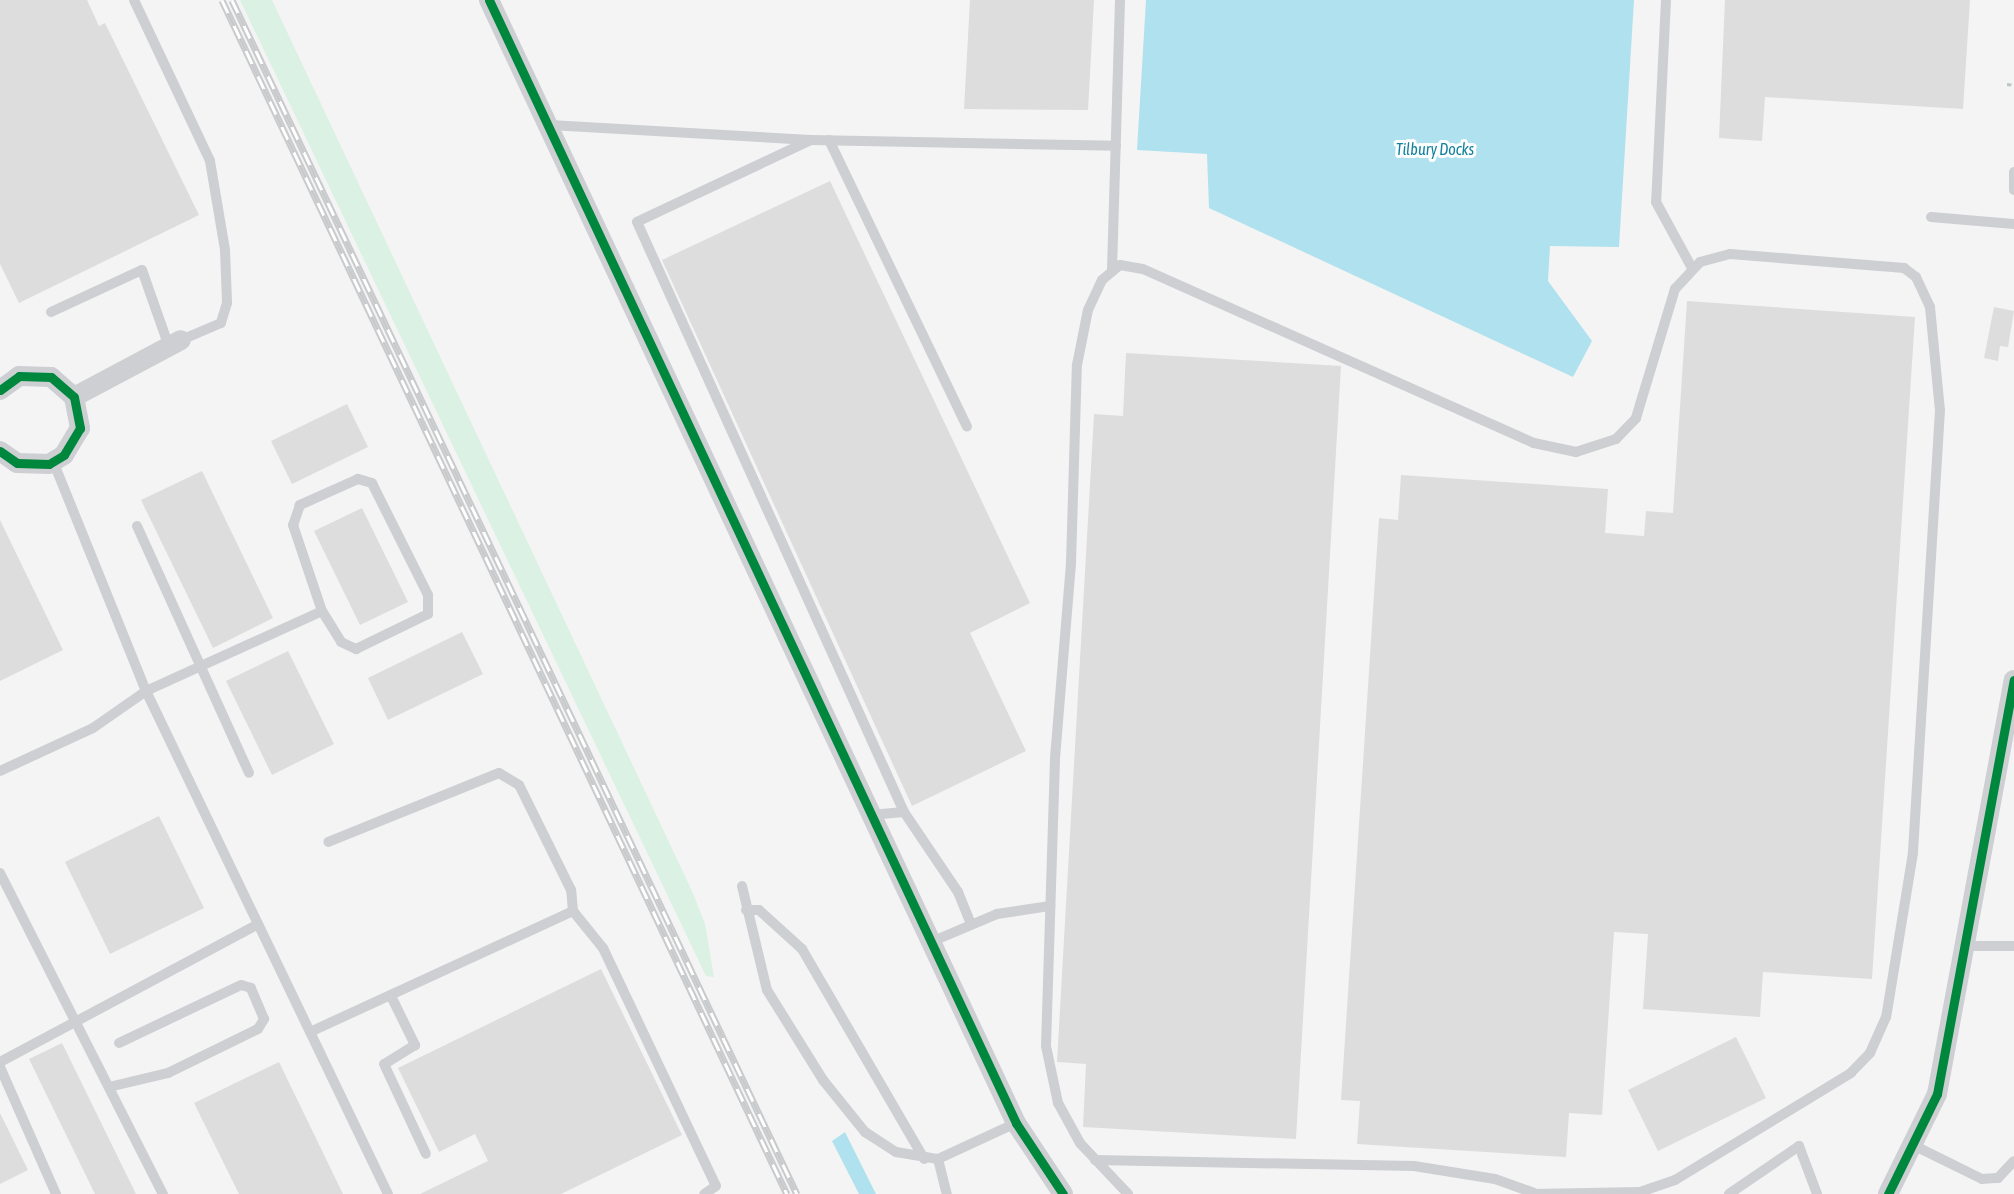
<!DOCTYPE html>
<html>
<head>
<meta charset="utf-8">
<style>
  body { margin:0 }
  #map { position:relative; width:2014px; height:1194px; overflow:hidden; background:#f4f4f4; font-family:"Asap Condensed",sans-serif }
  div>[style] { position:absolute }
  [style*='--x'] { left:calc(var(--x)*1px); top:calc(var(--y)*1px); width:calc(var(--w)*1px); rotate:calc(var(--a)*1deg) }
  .green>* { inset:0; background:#daf1e3 }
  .water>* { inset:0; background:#b0e1ee }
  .building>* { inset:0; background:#ddddde }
  .path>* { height:3px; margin-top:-1.5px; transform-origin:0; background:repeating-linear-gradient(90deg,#bcc7c4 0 4.5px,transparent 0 7.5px) }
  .service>* { height:10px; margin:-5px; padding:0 5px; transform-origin:5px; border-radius:5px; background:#cdcfd2 }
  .minor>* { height:20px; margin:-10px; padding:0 10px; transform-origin:10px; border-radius:10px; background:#cdcfd2 }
  .rail>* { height:7px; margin-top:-3.5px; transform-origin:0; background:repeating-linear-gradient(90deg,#fff 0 14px,#c8cacc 0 28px); box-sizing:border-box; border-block:2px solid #c8cacc }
  .cycleway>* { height:9px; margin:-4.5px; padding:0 4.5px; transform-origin:4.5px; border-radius:4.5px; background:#00873e }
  span { translate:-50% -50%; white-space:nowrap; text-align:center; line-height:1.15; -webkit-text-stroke:6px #fff; paint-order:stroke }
  .water-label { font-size:16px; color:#11819d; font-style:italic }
</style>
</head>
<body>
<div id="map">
  <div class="green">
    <i style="clip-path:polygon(240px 0,272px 0,692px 891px,705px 924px,714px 977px,706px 976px)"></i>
  </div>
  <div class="water">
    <i style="clip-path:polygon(1146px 0,1634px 0,1619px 247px,1550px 246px,1548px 281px,1592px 341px,1573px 377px,1209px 208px,1207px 154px,1137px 150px)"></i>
    <i style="clip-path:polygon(845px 1132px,876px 1194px,859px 1194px,832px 1141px)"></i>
  </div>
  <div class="building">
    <i style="clip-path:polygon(0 0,87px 0,99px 26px,105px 23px,199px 215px,19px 303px,0 264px)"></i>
    <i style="clip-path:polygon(970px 0,1094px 0,1088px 110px,964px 109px)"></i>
    <i style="clip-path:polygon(1725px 0,1970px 0,1963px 109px,1765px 97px,1762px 141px,1719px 138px)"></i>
    <i style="clip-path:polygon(830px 181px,1030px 603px,970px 633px,1026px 751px,912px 806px,662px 260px)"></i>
    <i style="clip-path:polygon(1687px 301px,1915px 317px,1872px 979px,1763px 972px,1760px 1017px,1643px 1009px,1648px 934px,1614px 932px,1602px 1115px,1569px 1113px,1566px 1157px,1357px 1144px,1360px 1101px,1341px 1100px,1379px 518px,1398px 520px,1401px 475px,1608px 489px,1605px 533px,1644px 536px,1646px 511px,1673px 513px)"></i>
    <i style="clip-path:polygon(1994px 307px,2014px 311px,2008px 347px,2000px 346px,1998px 361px,1984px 358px)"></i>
    <i style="clip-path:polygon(1126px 353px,1341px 366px,1296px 1139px,1083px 1127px,1086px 1064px,1057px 1062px,1094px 414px,1123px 416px)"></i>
    <i style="clip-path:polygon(347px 404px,368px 447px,292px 484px,271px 441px)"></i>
    <i style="clip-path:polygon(202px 471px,273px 618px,213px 648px,141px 500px)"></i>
    <i style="clip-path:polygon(362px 508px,408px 602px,360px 625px,314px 531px)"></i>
    <i style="clip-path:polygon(0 520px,63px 650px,0 681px)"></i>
    <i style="clip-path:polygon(462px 632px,483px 674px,388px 720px,368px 678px)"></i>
    <i style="clip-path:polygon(288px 651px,334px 744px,272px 775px,226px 681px)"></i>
    <i style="clip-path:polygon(159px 816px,204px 908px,110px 954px,65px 862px)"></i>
    <i style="clip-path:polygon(601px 969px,682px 1135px,561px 1194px,420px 1194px,488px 1161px,475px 1134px,439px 1152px,398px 1068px)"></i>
    <i style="clip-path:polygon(1736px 1037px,1766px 1098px,1658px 1151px,1628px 1090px)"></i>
    <i style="clip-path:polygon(62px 1043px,136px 1194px,95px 1194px,29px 1059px)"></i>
    <i style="clip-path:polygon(279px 1062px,343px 1194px,239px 1194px,194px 1103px)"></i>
    <i style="clip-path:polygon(0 1113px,28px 1170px,0 1184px)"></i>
  </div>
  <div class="path">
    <i style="--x:2007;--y:84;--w:7;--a:8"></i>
  </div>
  <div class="service">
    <i style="--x:134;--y:0;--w:178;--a:64.7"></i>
    <i style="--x:210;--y:161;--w:90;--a:80.4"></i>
    <i style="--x:225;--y:250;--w:53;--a:87.8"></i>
    <i style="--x:227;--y:303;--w:21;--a:107"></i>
    <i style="--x:221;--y:323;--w:43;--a:157"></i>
    <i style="--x:1666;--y:0;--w:202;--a:92.8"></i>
    <i style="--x:1656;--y:202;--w:75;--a:61.4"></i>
    <i style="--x:550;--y:125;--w:261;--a:3.3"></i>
    <i style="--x:811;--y:140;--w:305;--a:1.1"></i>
    <i style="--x:811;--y:140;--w:192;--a:154.8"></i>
    <i style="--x:637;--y:222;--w:648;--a:65.65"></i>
    <i style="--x:904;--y:812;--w:97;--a:56"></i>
    <i style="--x:958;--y:892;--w:35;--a:68"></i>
    <i style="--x:829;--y:140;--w:318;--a:64.3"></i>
    <i style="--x:2014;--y:172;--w:18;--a:90"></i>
    <i style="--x:1931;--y:217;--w:83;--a:4.8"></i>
    <i style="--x:1112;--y:270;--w:270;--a:-88.3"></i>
    <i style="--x:51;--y:312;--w:100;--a:-24.8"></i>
    <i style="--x:142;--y:270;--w:78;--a:70.6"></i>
    <i style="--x:53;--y:461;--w:248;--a:68"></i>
    <i style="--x:146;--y:691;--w:558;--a:64.31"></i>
    <i style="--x:137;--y:526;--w:271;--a:65.6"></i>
    <i style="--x:0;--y:771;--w:102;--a:-24.8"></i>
    <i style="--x:93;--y:728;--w:65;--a:-34.9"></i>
    <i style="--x:146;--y:691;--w:193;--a:-24.4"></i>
    <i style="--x:322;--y:611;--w:36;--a:58"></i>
    <i style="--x:341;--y:642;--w:17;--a:25"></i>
    <i style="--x:356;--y:649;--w:80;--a:-25.9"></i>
    <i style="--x:428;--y:614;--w:19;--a:-90"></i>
    <i style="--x:428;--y:595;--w:125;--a:-116.6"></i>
    <i style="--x:372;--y:483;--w:15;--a:-164"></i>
    <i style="--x:358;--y:479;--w:64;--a:155.9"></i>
    <i style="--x:300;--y:505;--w:21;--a:109"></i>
    <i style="--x:293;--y:525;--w:91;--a:71.4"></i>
    <i style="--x:870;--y:815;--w:34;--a:-5"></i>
    <i style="--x:0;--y:873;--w:360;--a:63.1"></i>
    <i style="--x:742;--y:886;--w:107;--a:76.5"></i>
    <i style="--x:767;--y:990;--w:106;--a:58.1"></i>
    <i style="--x:823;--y:1080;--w:67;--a:51.1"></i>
    <i style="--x:865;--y:1132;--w:37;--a:33"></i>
    <i style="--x:896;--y:1152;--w:43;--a:9.5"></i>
    <i style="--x:938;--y:1159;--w:86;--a:-24.8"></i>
    <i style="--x:746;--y:910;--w:13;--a:0"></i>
    <i style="--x:759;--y:910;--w:58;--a:42.2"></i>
    <i style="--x:802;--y:949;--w:243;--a:59.8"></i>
    <i style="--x:573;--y:911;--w:48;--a:51"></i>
    <i style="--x:603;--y:948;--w:263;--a:64.6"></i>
    <i style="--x:716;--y:1186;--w:14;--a:146"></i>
    <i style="--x:931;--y:942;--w:72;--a:-23"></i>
    <i style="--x:997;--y:914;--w:54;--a:-8.6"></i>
    <i style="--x:1965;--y:946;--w:49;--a:0"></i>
    <i style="--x:391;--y:996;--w:55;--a:63.9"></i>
    <i style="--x:415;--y:1045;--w:36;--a:148"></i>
    <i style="--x:384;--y:1064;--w:99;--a:65"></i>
    <i style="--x:310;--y:1032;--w:289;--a:-24.7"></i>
    <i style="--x:573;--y:911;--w:21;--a:-95"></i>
    <i style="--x:571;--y:890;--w:117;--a:-116.3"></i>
    <i style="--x:519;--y:785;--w:23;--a:-149"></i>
    <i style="--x:499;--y:773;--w:184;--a:158"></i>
    <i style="--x:0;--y:1062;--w:291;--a:-28.1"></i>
    <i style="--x:0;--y:1067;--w:139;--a:66.2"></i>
    <i style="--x:109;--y:1087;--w:61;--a:-13.3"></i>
    <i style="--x:168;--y:1073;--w:100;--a:-26.1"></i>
    <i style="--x:258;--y:1029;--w:12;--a:-59"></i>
    <i style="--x:264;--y:1019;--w:34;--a:-113"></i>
    <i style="--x:251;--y:988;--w:10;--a:-163"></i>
    <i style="--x:241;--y:985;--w:135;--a:154.6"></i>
    <i style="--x:1915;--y:1146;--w:75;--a:26.2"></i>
    <i style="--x:1982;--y:1179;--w:16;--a:-4"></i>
    <i style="--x:1998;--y:1178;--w:23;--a:-47"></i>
    <i style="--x:938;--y:1159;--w:36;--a:76"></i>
    <i style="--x:1095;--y:1160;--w:319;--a:1.1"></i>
    <i style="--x:1414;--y:1166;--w:82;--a:9.1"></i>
    <i style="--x:1495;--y:1179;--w:41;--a:19.7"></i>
    <i style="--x:1128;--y:1194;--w:70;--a:-133.3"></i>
    <i style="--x:1080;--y:1143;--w:46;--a:-118.8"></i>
    <i style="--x:1058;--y:1103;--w:58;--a:-101.9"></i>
    <i style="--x:1046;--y:1046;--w:288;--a:-88.2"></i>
    <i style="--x:1055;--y:758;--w:196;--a:-85.3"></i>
    <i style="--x:1071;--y:563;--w:198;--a:-88.3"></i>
    <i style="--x:1077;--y:365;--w:56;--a:-78.7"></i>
    <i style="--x:1088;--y:310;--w:33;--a:-65"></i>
    <i style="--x:1102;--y:280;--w:23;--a:-40"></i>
    <i style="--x:1120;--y:265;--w:23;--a:10"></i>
    <i style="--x:1143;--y:269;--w:428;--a:24"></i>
    <i style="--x:1534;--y:443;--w:43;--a:12.1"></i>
    <i style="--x:1576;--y:452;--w:42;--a:-18"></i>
    <i style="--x:1616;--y:439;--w:29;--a:-46"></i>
    <i style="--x:1636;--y:418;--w:135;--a:-73.2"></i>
    <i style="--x:1675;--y:289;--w:37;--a:-47"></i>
    <i style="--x:1700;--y:262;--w:31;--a:-15"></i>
    <i style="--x:1730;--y:254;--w:175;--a:4.6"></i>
    <i style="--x:1904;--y:268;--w:15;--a:37"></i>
    <i style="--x:1916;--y:277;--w:33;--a:65"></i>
    <i style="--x:1930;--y:307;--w:103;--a:84.5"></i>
    <i style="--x:1940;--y:410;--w:444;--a:93.5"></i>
    <i style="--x:1913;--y:853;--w:166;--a:99.3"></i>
    <i style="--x:1886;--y:1017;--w:39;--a:114"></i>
    <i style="--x:1870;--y:1053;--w:28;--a:134"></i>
    <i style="--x:1851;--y:1073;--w:206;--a:148.7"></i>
    <i style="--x:1675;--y:1180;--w:37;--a:161"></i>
    <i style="--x:1640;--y:1192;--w:107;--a:178.9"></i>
    <i style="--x:1729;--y:1194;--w:85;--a:-34.4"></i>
    <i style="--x:1799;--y:1146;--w:51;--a:69.4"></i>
  </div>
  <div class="minor">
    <i style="--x:489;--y:0;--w:1241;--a:64.86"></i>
    <i style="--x:1016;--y:1123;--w:85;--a:56.5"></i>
    <i style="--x:0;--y:390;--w:24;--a:-36"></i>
    <i style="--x:19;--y:376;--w:32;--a:2"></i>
    <i style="--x:51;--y:377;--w:30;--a:41"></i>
    <i style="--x:74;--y:397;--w:32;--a:79"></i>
    <i style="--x:80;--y:428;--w:31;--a:121"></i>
    <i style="--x:64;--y:455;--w:17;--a:149"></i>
    <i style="--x:49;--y:464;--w:32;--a:-178"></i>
    <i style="--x:17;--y:463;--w:21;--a:-145"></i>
    <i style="--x:74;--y:397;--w:121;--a:-28"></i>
    <i style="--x:1888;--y:1194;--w:111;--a:-63.9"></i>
    <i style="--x:1937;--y:1094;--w:421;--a:-79.5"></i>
  </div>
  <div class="rail">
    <i style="--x:222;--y:0;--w:1321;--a:64.68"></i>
    <i style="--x:232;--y:0;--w:1321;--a:64.68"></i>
  </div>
  <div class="cycleway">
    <i style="--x:489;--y:0;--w:1241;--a:64.86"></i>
    <i style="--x:1016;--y:1123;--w:85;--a:56.5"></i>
    <i style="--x:0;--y:390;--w:24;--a:-36"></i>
    <i style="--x:19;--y:376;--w:32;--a:2"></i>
    <i style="--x:51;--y:377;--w:30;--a:41"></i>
    <i style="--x:74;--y:397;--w:32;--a:79"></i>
    <i style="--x:80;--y:428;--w:31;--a:121"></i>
    <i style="--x:64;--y:455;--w:17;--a:149"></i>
    <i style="--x:49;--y:464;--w:32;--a:-178"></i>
    <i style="--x:17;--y:463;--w:21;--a:-145"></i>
    <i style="--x:1888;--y:1194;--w:111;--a:-63.9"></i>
    <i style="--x:1937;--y:1094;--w:421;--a:-79.5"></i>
  </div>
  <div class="water-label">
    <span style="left:1435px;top:149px">Tilbury Docks</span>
  </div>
</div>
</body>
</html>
